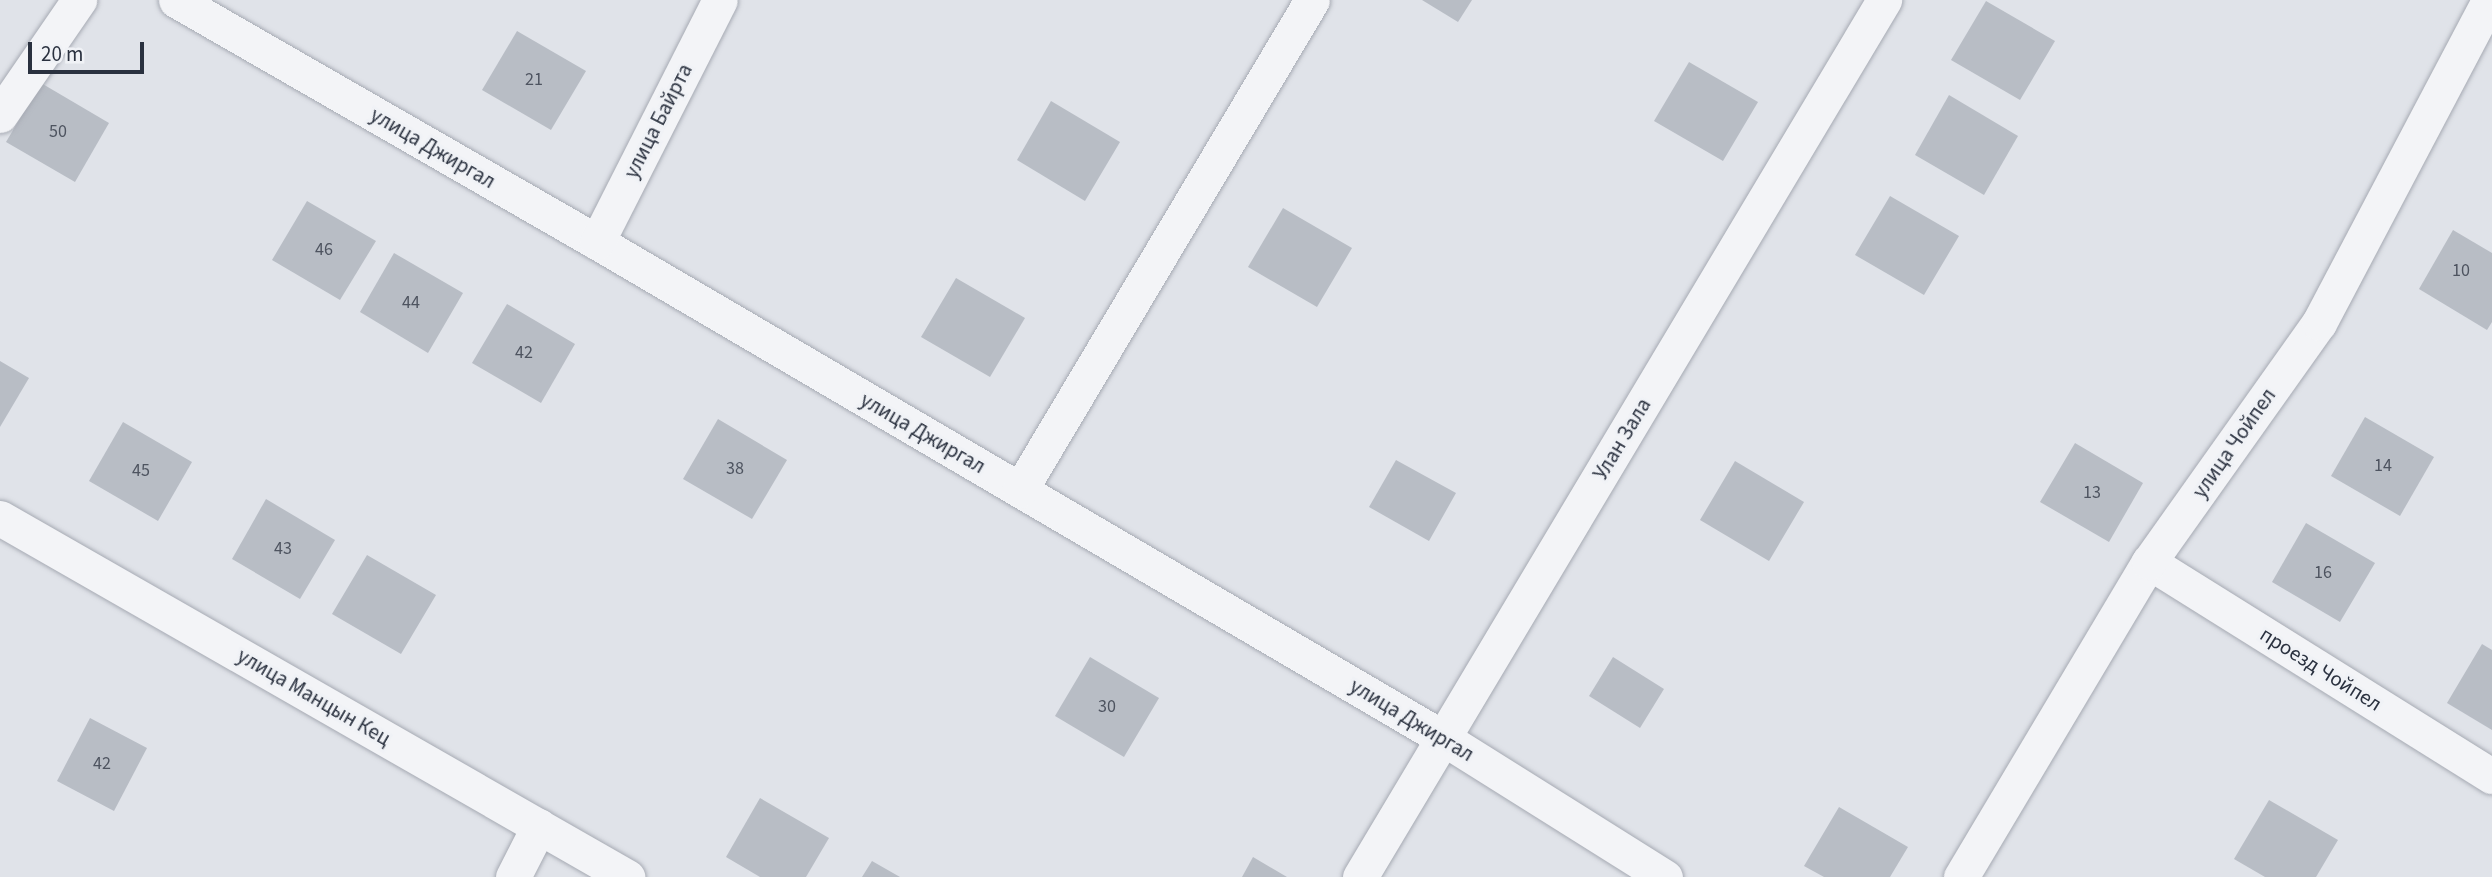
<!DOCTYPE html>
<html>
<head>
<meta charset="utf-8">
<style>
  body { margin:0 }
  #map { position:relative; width:2492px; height:877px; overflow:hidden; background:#e0e3e9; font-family:"Source Sans 3",sans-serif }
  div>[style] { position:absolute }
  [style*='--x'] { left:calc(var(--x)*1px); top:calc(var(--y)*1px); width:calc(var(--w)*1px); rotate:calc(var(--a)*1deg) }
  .building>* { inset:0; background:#b8bdc5 }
  .roads { filter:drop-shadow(0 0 2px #a6aab3) drop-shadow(0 0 2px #a6aab3) }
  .minor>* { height:35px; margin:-17.5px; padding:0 17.5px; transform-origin:17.5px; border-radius:17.5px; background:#f3f4f7 }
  span { translate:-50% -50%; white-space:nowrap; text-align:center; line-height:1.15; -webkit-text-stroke:6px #f0f2f6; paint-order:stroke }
  .number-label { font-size:18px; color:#4e5460 }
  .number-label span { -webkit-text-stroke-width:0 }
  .street-label { font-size:21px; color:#2a313f }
  .scale { position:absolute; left:28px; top:42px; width:116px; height:32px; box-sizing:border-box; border:4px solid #2a313f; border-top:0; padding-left:9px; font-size:21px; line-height:24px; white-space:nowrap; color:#2a313f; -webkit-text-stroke:5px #f0f2f6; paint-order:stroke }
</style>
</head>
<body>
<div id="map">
  <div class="building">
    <i style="clip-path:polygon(1422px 0,1472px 0,1458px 22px)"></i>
    <i style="clip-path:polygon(1986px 1px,2055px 41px,2020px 100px,1951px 60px)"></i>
    <i style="clip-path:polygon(517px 31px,586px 71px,551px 130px,482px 90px)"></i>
    <i style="clip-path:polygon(1689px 62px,1758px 102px,1723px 161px,1654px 121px)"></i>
    <i style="clip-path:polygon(41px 83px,109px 123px,75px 182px,6px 142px)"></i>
    <i style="clip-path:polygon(1949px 95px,2018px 136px,1984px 195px,1915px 155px)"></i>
    <i style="clip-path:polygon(1051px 101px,1120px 142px,1085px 201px,1017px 160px)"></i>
    <i style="clip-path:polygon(1890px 196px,1959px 236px,1924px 295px,1855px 255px)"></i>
    <i style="clip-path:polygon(307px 201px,376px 241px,340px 300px,272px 260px)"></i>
    <i style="clip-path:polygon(1283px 208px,1352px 248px,1317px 307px,1248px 267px)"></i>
    <i style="clip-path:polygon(2453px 230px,2492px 253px,2492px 322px,2487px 330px,2419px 289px)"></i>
    <i style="clip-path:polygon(394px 253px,463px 293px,428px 353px,360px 312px)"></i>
    <i style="clip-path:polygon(956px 278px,1025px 318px,990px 377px,921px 337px)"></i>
    <i style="clip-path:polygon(507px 304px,575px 344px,541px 403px,472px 363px)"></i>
    <i style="clip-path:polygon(0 361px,29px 378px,0 427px)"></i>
    <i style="clip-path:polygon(2365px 417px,2434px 457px,2400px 516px,2331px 476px)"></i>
    <i style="clip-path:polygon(718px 419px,787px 460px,752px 519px,683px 479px)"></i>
    <i style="clip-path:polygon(123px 422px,192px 462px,158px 521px,89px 481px)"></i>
    <i style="clip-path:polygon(2075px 443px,2143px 483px,2109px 542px,2040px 502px)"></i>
    <i style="clip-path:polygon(1396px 460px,1456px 493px,1429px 541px,1369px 507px)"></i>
    <i style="clip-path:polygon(1735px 461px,1804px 502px,1769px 561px,1700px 520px)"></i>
    <i style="clip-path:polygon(266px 499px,335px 540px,300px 599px,232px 559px)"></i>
    <i style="clip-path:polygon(2306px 523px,2375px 563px,2340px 622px,2272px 582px)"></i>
    <i style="clip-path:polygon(367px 555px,436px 595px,401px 654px,332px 614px)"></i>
    <i style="clip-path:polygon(2482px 644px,2492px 650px,2492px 730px,2447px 703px)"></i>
    <i style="clip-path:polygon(1090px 657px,1159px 698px,1124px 757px,1055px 716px)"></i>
    <i style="clip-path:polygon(1613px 657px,1664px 689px,1640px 728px,1589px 696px)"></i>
    <i style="clip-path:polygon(90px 718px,147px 748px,114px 811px,57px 781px)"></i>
    <i style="clip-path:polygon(760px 798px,829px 838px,806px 877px,760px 877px,726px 857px)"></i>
    <i style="clip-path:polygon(2269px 800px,2338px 840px,2316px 877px,2265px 877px,2234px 859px)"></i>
    <i style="clip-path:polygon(1839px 807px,1908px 847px,1890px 877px,1824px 877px,1804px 866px)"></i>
    <i style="clip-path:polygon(1253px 857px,1287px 877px,1242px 877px)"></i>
    <i style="clip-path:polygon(872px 861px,900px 877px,862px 877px)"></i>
  </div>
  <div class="roads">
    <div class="minor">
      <i style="--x:176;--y:0;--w:486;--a:29.9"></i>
      <i style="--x:597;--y:242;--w:981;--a:30.38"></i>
      <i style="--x:1443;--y:738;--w:262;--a:32.1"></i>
      <i style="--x:0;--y:115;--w:140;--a:-55.5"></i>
      <i style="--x:597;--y:242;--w:271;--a:-63.1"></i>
      <i style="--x:1020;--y:490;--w:570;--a:-59.21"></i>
      <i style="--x:0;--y:518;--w:723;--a:29.79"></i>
      <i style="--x:2149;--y:562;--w:404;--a:32"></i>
      <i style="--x:513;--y:877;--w:57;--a:-63"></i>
      <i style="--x:1360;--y:877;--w:1022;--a:-59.14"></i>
      <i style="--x:1961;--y:877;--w:367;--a:-59.2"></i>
      <i style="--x:2149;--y:562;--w:293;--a:-54.6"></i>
      <i style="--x:2319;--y:323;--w:365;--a:-62.2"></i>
    </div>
  </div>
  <div class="number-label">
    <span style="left:534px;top:80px">21</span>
    <span style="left:58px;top:132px">50</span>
    <span style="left:324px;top:250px">46</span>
    <span style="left:2461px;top:271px">10</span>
    <span style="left:411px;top:303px">44</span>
    <span style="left:524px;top:353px">42</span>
    <span style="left:2383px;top:466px">14</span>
    <span style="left:735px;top:469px">38</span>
    <span style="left:141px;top:471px">45</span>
    <span style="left:2092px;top:493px">13</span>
    <span style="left:283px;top:549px">43</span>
    <span style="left:2323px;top:573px">16</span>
    <span style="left:1107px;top:707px">30</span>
    <span style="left:102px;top:764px">42</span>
  </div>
  <div class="street-label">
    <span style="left:658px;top:121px;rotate:-63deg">улица Байрта</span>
    <span style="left:433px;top:148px;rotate:30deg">улица Джиргал</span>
    <span style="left:923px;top:433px;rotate:30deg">улица Джиргал</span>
    <span style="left:1622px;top:439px;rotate:-59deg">Улан Зала</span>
    <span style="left:2234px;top:443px;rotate:-55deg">улица Чойпел</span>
    <span style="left:2321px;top:669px;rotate:32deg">проезд Чойпел</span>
    <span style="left:314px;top:697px;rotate:30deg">улица Манцын Кец</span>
    <span style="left:1412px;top:720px;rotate:31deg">улица Джиргал</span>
  </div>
  <div class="scale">20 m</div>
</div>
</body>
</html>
